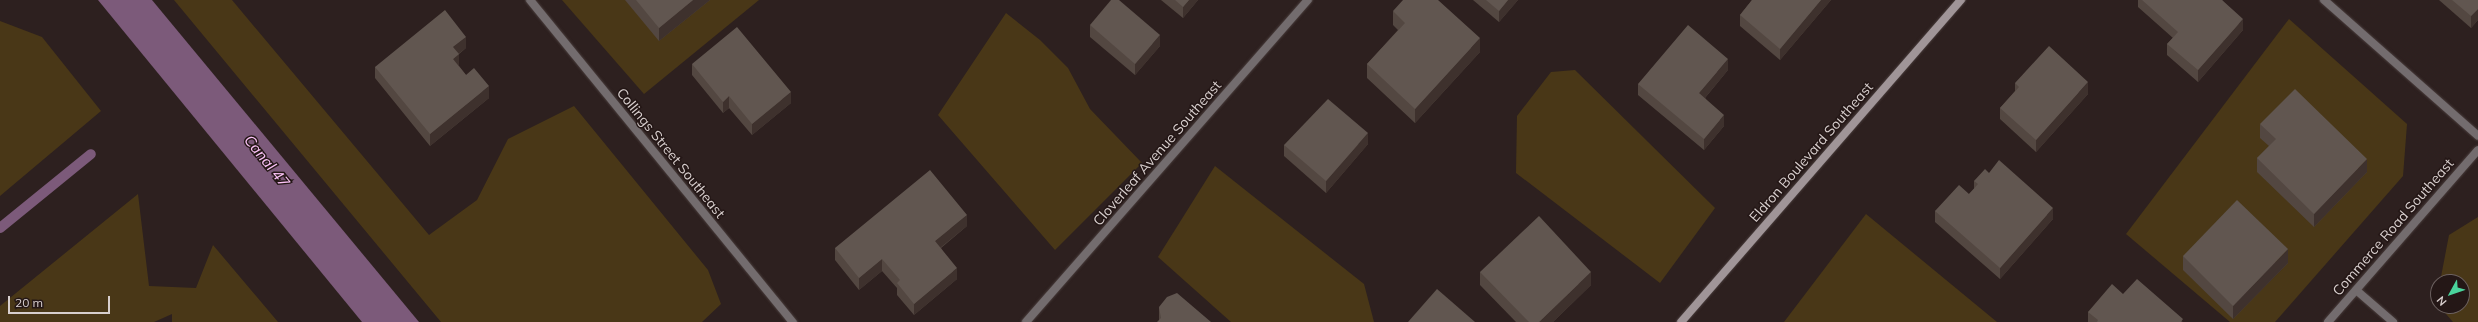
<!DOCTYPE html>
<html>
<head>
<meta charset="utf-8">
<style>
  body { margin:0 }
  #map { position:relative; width:2478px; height:322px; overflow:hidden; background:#2d201f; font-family:Mulish,sans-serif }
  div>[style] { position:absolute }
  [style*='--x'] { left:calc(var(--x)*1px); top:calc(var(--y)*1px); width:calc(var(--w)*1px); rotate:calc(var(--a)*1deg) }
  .green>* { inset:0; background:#493717 }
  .water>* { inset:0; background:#7c5a7a }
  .stream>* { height:10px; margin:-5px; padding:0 5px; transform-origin:5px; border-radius:5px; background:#7c5a7a }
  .roads { filter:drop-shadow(0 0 1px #483c3b) drop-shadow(0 0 1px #483c3b) }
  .street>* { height:8px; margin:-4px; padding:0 4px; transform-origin:4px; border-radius:4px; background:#736c6e }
  .secondary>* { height:8px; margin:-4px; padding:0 4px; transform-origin:4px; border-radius:4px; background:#a09598 }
  .wall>* { inset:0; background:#534741 }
  .shaded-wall>* { inset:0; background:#3e312d }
  .building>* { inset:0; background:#615650 }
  span { translate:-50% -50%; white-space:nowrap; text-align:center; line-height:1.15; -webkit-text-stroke:3px #241716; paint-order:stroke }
  .street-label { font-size:14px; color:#d8cfce }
  .water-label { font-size:15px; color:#fcc3f8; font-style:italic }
  .north { position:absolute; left:2430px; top:274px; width:40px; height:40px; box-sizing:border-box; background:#241716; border:1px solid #6c6160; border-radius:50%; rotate:230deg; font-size:11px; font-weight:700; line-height:16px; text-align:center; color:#d8cfce }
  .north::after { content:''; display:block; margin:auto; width:14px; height:18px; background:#4ad49c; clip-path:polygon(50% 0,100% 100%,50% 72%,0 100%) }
  .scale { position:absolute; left:8px; top:296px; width:102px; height:18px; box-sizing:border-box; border:2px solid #d8cfce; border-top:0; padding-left:5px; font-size:12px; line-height:14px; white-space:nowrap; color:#d8cfce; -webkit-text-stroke:3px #241716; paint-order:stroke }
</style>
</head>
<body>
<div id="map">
  <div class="green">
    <i style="clip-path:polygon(174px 0,232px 0,429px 235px,477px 200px,508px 139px,574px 106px,708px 270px,721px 304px,702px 322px,441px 322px)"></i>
    <i style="clip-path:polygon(562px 0,759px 0,644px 94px)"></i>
    <i style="clip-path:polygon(1006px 13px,1040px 40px,1068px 68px,1090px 109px,1142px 163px,1055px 250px,938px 115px)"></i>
    <i style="clip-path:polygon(2289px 19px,2407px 124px,2403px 176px,2275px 322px,2230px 322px,2126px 234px)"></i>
    <i style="clip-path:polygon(0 21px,42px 37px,101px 111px,0 196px)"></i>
    <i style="clip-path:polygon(1575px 70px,1715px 208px,1660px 283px,1516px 173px,1517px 116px,1551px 72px)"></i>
    <i style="clip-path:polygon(1215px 166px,1364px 284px,1374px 322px,1231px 322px,1158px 257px)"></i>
    <i style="clip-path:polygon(138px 194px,149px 286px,196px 288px,213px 245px,278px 322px,172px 322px,172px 314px,154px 322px,0 322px,0 306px)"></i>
    <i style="clip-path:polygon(1866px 214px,1997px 322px,1784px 322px)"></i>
    <i style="clip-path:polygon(2478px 217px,2478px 322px,2453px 322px,2439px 306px,2462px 306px,2462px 282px,2440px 282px,2449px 235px)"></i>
  </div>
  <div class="water">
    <i style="clip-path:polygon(98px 0,152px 0,419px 322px,362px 322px)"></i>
  </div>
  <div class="stream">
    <i style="--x:0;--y:228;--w:117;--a:-39.1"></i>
  </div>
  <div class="roads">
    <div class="street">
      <i style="--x:530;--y:0;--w:416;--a:50.8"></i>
      <i style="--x:2324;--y:0;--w:205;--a:41.4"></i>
      <i style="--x:2356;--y:290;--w:49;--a:40.9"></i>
      <i style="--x:1026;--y:322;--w:428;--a:-48.8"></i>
      <i style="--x:2328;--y:322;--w:228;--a:-48.9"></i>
    </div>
    <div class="secondary">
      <i style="--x:1681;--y:322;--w:427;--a:-49"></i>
    </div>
  </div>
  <div class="wall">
    <i style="clip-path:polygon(625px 0,710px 0,659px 41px)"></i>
    <i style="clip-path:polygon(1161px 0,1198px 0,1183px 18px)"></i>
    <i style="clip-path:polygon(1473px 0,1518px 0,1499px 22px)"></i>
    <i style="clip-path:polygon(1752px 0,1831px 0,1780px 60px,1740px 26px,1740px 15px)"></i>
    <i style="clip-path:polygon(2138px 0,2222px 0,2243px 30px,2198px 82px,2167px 55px,2167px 44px,2173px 38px,2138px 7px)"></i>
    <i style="clip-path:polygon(2439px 0,2478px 0,2478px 20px,2471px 28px)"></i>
    <i style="clip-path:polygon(1393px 11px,1480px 52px,1415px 123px,1367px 78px,1367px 64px,1398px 30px,1393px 25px)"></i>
    <i style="clip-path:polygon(1090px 25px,1160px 46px,1135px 75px,1090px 37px)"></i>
    <i style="clip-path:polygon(466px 48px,459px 54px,459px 66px,466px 75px,489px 98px,430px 146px,375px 78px,375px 67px)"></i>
    <i style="clip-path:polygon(692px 64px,791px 103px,752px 135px,729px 108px,723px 113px,692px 75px)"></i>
    <i style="clip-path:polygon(1728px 70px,1705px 98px,1724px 126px,1704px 150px,1638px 95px,1638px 84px)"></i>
    <i style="clip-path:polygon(2015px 83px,2088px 94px,2036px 152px,2000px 119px,2000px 108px,2015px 91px)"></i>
    <i style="clip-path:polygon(2260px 124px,2367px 172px,2314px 227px,2257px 172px,2257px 158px,2269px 146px,2260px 138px)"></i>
    <i style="clip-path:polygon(1368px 144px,1326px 193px,1284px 156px,1284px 145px)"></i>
    <i style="clip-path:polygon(1989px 173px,2053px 219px,2000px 279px,1935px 222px,1935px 211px,1969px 194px,1974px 189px,1974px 181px)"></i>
    <i style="clip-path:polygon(967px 226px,941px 248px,957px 279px,914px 315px,897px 295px,897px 288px,882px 271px,859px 290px,835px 260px,835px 248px)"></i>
    <i style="clip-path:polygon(2183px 256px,2288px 263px,2233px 319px,2183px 270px)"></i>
    <i style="clip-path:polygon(1480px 272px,1591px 285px,1553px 322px,1516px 322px,1480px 285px)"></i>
    <i style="clip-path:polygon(2123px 294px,2183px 322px,2088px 322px,2088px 312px)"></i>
    <i style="clip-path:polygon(1159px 307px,1211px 322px,1159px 320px)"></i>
  </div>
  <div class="shaded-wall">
    <i style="clip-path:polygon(693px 0,710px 0,659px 41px,659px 28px)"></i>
    <i style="clip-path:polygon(1189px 0,1198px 0,1183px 18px,1183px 7px)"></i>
    <i style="clip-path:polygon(1508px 0,1518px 0,1499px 22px,1499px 11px)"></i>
    <i style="clip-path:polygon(1821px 0,1831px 0,1780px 60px,1780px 49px)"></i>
    <i style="clip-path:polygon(2478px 9px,2478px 20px,2471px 28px,2471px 16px)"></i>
    <i style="clip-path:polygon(2243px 19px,2243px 30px,2198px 82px,2198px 70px)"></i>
    <i style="clip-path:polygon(1160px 35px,1160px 46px,1135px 75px,1135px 64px)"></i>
    <i style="clip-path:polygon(466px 37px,466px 48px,453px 58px,453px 47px)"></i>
    <i style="clip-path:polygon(1480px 38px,1480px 52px,1415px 123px,1415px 109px)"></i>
    <i style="clip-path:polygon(459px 54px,459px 66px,453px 71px,453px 59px)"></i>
    <i style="clip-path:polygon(1728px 59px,1728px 70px,1699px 105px,1699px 93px)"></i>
    <i style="clip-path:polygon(2088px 82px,2088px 94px,2036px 152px,2036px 140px)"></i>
    <i style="clip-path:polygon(489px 86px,489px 98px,430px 146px,430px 134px)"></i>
    <i style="clip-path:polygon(791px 92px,791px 103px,752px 135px,752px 124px)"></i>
    <i style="clip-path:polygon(729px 96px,729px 108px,723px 113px,723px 102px)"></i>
    <i style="clip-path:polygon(1724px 115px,1724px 126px,1704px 150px,1704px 139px)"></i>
    <i style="clip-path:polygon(1368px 133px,1368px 144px,1326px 193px,1326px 181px)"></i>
    <i style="clip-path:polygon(2367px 159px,2367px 172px,2314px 227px,2314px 214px)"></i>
    <i style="clip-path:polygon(2053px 208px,2053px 219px,2000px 279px,2000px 268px)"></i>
    <i style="clip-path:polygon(967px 215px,967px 226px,935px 252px,935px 241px)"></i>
    <i style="clip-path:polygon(2288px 249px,2288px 263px,2233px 319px,2233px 306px)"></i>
    <i style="clip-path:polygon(882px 259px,882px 271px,859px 290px,859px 278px)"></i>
    <i style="clip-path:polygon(957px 268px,957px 279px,914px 315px,914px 304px)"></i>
    <i style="clip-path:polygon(1591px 272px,1591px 285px,1553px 322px,1539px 322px)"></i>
  </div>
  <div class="building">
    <i style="clip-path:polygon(636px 0,693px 0,659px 28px)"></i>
    <i style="clip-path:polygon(1111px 0,1119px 0,1160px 35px,1135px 64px,1090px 25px)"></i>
    <i style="clip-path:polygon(1175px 0,1189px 0,1183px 7px)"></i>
    <i style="clip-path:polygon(1403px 0,1438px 0,1480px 38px,1415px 109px,1367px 64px,1405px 23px,1393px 11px)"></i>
    <i style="clip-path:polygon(1486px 0,1508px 0,1499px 11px)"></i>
    <i style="clip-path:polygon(1752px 0,1821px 0,1780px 49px,1740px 15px)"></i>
    <i style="clip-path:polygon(2142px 0,2222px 0,2243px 19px,2198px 70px,2167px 44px,2178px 32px)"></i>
    <i style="clip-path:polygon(2452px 0,2478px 0,2478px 9px,2471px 16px)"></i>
    <i style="clip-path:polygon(445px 10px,466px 37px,453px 47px,459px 54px,453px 59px,466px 75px,474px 68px,489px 86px,430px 134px,375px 67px)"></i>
    <i style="clip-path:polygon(1688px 25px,1728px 59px,1699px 93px,1724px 115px,1704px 139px,1638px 84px)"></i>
    <i style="clip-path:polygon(737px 27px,791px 92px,752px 124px,729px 96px,723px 102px,692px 64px)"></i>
    <i style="clip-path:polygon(2049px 46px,2088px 82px,2036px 140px,2000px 108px,2019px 87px,2015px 83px)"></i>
    <i style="clip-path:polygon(2295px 89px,2367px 159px,2314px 214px,2257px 158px,2276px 139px,2260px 124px)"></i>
    <i style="clip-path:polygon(1328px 99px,1368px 133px,1326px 181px,1284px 145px)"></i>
    <i style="clip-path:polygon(1999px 160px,2053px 208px,2000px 268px,1935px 211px,1959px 185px,1969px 194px,1978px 184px,1974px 181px,1985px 169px,1989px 173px)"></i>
    <i style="clip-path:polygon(930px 170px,967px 215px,935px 241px,957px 268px,914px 304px,897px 283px,900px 280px,882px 259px,859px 278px,835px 248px)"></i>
    <i style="clip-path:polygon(2237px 200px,2288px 249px,2233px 306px,2183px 256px)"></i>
    <i style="clip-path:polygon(1539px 216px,1591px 272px,1539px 322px,1529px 322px,1480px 272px)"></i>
    <i style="clip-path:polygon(2137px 279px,2183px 319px,2181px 322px,2097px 322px,2098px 320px,2088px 312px,2112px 284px,2123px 294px)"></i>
    <i style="clip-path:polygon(1437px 289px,1475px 322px,1408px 322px)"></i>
    <i style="clip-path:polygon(1177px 293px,1211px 322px,1157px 322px,1161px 318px,1159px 307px,1167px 297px)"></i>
  </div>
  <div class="street-label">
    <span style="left:1811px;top:152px;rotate:-49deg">Eldron Boulevard Southeast</span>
    <span style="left:671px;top:153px;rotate:51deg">Collings Street Southeast</span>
    <span style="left:1157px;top:153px;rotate:-49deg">Cloverleaf Avenue Southeast</span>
    <span style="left:2393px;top:227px;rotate:-49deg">Commerce Road Southeast</span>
  </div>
  <div class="water-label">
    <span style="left:267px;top:161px;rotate:51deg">Canal 47</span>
  </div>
  <div class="north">N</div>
  <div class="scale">20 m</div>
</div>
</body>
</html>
